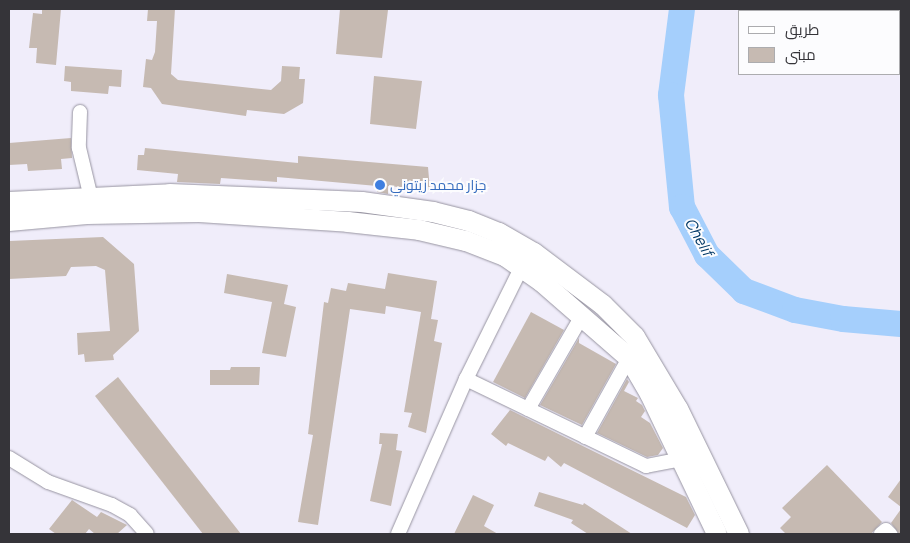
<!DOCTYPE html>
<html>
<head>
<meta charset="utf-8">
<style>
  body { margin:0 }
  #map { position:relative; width:910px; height:543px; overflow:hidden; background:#f0edfa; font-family:Manrope,Cairo,sans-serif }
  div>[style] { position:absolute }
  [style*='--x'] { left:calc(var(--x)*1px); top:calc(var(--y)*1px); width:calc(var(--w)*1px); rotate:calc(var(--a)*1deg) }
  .river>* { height:26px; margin:-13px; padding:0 13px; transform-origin:13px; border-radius:13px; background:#a5cffc }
  .building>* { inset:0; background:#c6bab2 }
  .roads { filter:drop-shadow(0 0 1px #9794a1) drop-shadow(0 0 1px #9794a1) }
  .street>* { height:14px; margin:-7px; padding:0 7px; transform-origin:7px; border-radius:7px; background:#fff }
  .secondary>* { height:20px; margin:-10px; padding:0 10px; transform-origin:10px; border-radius:10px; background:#fff }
  .dots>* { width:14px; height:14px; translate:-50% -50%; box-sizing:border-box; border:2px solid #fcfcfe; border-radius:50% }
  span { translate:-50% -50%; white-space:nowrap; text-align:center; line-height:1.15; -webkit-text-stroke:4px #fcfcfe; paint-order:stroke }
  .shop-label { font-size:14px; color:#366cbe }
  .left { translate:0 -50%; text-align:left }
  .water-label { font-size:15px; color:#003866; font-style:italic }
  .frame { position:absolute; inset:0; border:10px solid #353439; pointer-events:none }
  .legend { position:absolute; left:738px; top:10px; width:162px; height:65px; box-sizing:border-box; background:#fcfcfe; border:1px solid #acacaf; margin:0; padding:6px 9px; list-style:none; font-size:15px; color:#353439 }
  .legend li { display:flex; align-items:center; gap:10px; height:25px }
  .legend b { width:25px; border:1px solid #acacaf }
</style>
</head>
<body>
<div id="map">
  <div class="river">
    <i style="--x:682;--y:9;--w:87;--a:97.3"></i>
    <i style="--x:671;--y:95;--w:113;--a:84.4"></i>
    <i style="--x:682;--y:207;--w:54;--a:62.5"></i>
    <i style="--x:707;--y:255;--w:52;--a:44.2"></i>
    <i style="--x:744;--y:291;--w:54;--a:20.4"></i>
    <i style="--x:795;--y:310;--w:49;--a:10.6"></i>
    <i style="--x:843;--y:319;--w:58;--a:4.9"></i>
  </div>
  <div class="building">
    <i style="clip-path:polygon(42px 9px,61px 9px,56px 65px,36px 63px,37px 48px,29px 48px,33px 13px,42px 14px)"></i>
    <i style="clip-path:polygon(148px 9px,175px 9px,171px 74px,178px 80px,271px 90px,281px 81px,282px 66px,300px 67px,299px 79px,305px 79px,303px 103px,284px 114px,247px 110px,246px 116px,162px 104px,151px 88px,143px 87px,146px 59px,152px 60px,155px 52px,157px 21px,147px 21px)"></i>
    <i style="clip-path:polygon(340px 9px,388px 10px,382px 58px,336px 54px)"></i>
    <i style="clip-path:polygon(65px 66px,122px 70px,121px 87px,109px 86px,108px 94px,71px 91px,71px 82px,64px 81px)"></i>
    <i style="clip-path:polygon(374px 76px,422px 81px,416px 129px,370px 124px)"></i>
    <i style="clip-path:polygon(71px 138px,72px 158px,61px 159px,62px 169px,28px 171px,27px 164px,9px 165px,9px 143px)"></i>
    <i style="clip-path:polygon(145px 148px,298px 163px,298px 156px,428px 167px,430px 190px,388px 186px,388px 194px,377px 192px,377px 186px,277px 177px,277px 182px,221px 178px,220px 184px,177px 182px,178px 174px,137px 170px,138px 155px,144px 155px)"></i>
    <i style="clip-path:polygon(103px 237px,134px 264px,139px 331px,113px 355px,114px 360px,85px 362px,84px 354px,78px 355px,77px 333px,110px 331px,105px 270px,96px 266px,71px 267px,66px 276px,9px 279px,9px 241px)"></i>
    <i style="clip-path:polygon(388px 273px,437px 281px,431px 319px,438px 320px,434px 341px,442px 343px,426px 433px,408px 427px,412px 413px,404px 412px,421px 312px,386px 306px,385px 314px,350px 309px,318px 525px,298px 522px,313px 435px,308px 434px,324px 302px,328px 303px,331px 288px,346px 291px,348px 283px,385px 289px)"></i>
    <i style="clip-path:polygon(227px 274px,288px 285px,284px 304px,296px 307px,286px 357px,262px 353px,272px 302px,224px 293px)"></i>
    <i style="clip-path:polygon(531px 312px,564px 330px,525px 398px,493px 382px)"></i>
    <i style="clip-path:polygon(579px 338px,579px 343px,616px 364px,582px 425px,540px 405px)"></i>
    <i style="clip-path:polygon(231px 367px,260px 367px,259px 385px,210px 385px,210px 370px,230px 370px)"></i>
    <i style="clip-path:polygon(118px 377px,241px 534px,203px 534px,95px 396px)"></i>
    <i style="clip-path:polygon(627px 379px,629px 382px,624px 391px,638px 398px,636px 401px,642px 405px,645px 411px,641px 417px,650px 423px,663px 448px,658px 455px,647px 457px,597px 433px)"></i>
    <i style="clip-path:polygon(510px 410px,686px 497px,695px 515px,687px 528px,564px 463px,561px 467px,548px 456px,545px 461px,508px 443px,506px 446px,491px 434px)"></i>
    <i style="clip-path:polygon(380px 433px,398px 434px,396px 450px,402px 451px,391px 506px,370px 501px,382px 444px,379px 444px)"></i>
    <i style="clip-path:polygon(827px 465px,882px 522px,871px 534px,786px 534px,780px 528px,791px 517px,782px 508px)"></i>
    <i style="clip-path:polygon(901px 479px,901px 507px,888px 497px)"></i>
    <i style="clip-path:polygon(539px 492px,583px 505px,584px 503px,632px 534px,588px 534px,571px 523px,573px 520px,534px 506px)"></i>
    <i style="clip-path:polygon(473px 495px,494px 505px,484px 526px,498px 534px,454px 534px)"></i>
    <i style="clip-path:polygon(72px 500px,97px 517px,101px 512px,127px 525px,117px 534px,95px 534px,89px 529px,85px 534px,56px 534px,49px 529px)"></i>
    <i style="clip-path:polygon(901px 509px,901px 534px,899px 534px,891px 523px)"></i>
  </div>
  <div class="roads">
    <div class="street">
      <i style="--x:80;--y:112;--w:36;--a:92"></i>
      <i style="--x:79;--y:148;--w:51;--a:76.5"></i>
      <i style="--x:466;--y:379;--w:200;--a:25.8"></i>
      <i style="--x:646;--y:466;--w:36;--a:-11"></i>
      <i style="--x:528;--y:409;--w:108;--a:-59.9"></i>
      <i style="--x:585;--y:437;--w:90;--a:-60.9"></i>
      <i style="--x:9;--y:458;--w:46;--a:31.6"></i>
      <i style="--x:48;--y:482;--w:68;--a:19.8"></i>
      <i style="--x:112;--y:505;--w:21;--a:29"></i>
      <i style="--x:130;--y:515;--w:25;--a:48"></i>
      <i style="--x:398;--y:534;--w:169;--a:-66.3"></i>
      <i style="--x:466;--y:379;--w:133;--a:-63.6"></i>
      <i style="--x:881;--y:534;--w:6;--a:-39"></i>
      <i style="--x:886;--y:530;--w:6;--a:45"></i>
    </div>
    <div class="secondary">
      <i style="--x:9;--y:202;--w:161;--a:-2.8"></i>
      <i style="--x:170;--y:194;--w:192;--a:2.4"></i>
      <i style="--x:362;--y:202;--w:72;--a:8"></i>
      <i style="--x:433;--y:212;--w:37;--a:14"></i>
      <i style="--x:469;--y:221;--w:32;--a:22"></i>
      <i style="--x:499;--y:233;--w:40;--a:29.7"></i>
      <i style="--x:534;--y:253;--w:86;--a:37"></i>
      <i style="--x:603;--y:305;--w:45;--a:45"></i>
      <i style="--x:635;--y:337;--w:84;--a:59.2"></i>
      <i style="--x:678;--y:409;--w:139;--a:64"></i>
      <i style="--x:9;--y:221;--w:78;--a:-5.1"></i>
      <i style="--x:87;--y:214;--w:112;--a:-1"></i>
      <i style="--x:199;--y:212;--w:149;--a:3.8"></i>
      <i style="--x:348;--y:222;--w:71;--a:6.4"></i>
      <i style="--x:419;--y:230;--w:48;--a:13.2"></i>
      <i style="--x:466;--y:241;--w:42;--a:21"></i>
      <i style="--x:505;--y:256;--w:45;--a:35.1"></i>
      <i style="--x:542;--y:282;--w:116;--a:41.1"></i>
      <i style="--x:629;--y:358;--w:42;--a:59.7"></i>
      <i style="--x:650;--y:394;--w:155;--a:64.4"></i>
    </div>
  </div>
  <div class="dots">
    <i style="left:380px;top:185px;background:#3f7fe0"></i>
  </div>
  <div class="shop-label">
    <span class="left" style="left:390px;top:185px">جزار محمد زيتوني</span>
  </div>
  <div class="water-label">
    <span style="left:699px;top:237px;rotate:60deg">Chelif</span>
  </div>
  <div class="frame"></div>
  <ul class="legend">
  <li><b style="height:6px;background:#fff"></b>طريق</li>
  <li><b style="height:14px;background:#c6bab2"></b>مبنى</li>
  </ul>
</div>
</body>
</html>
